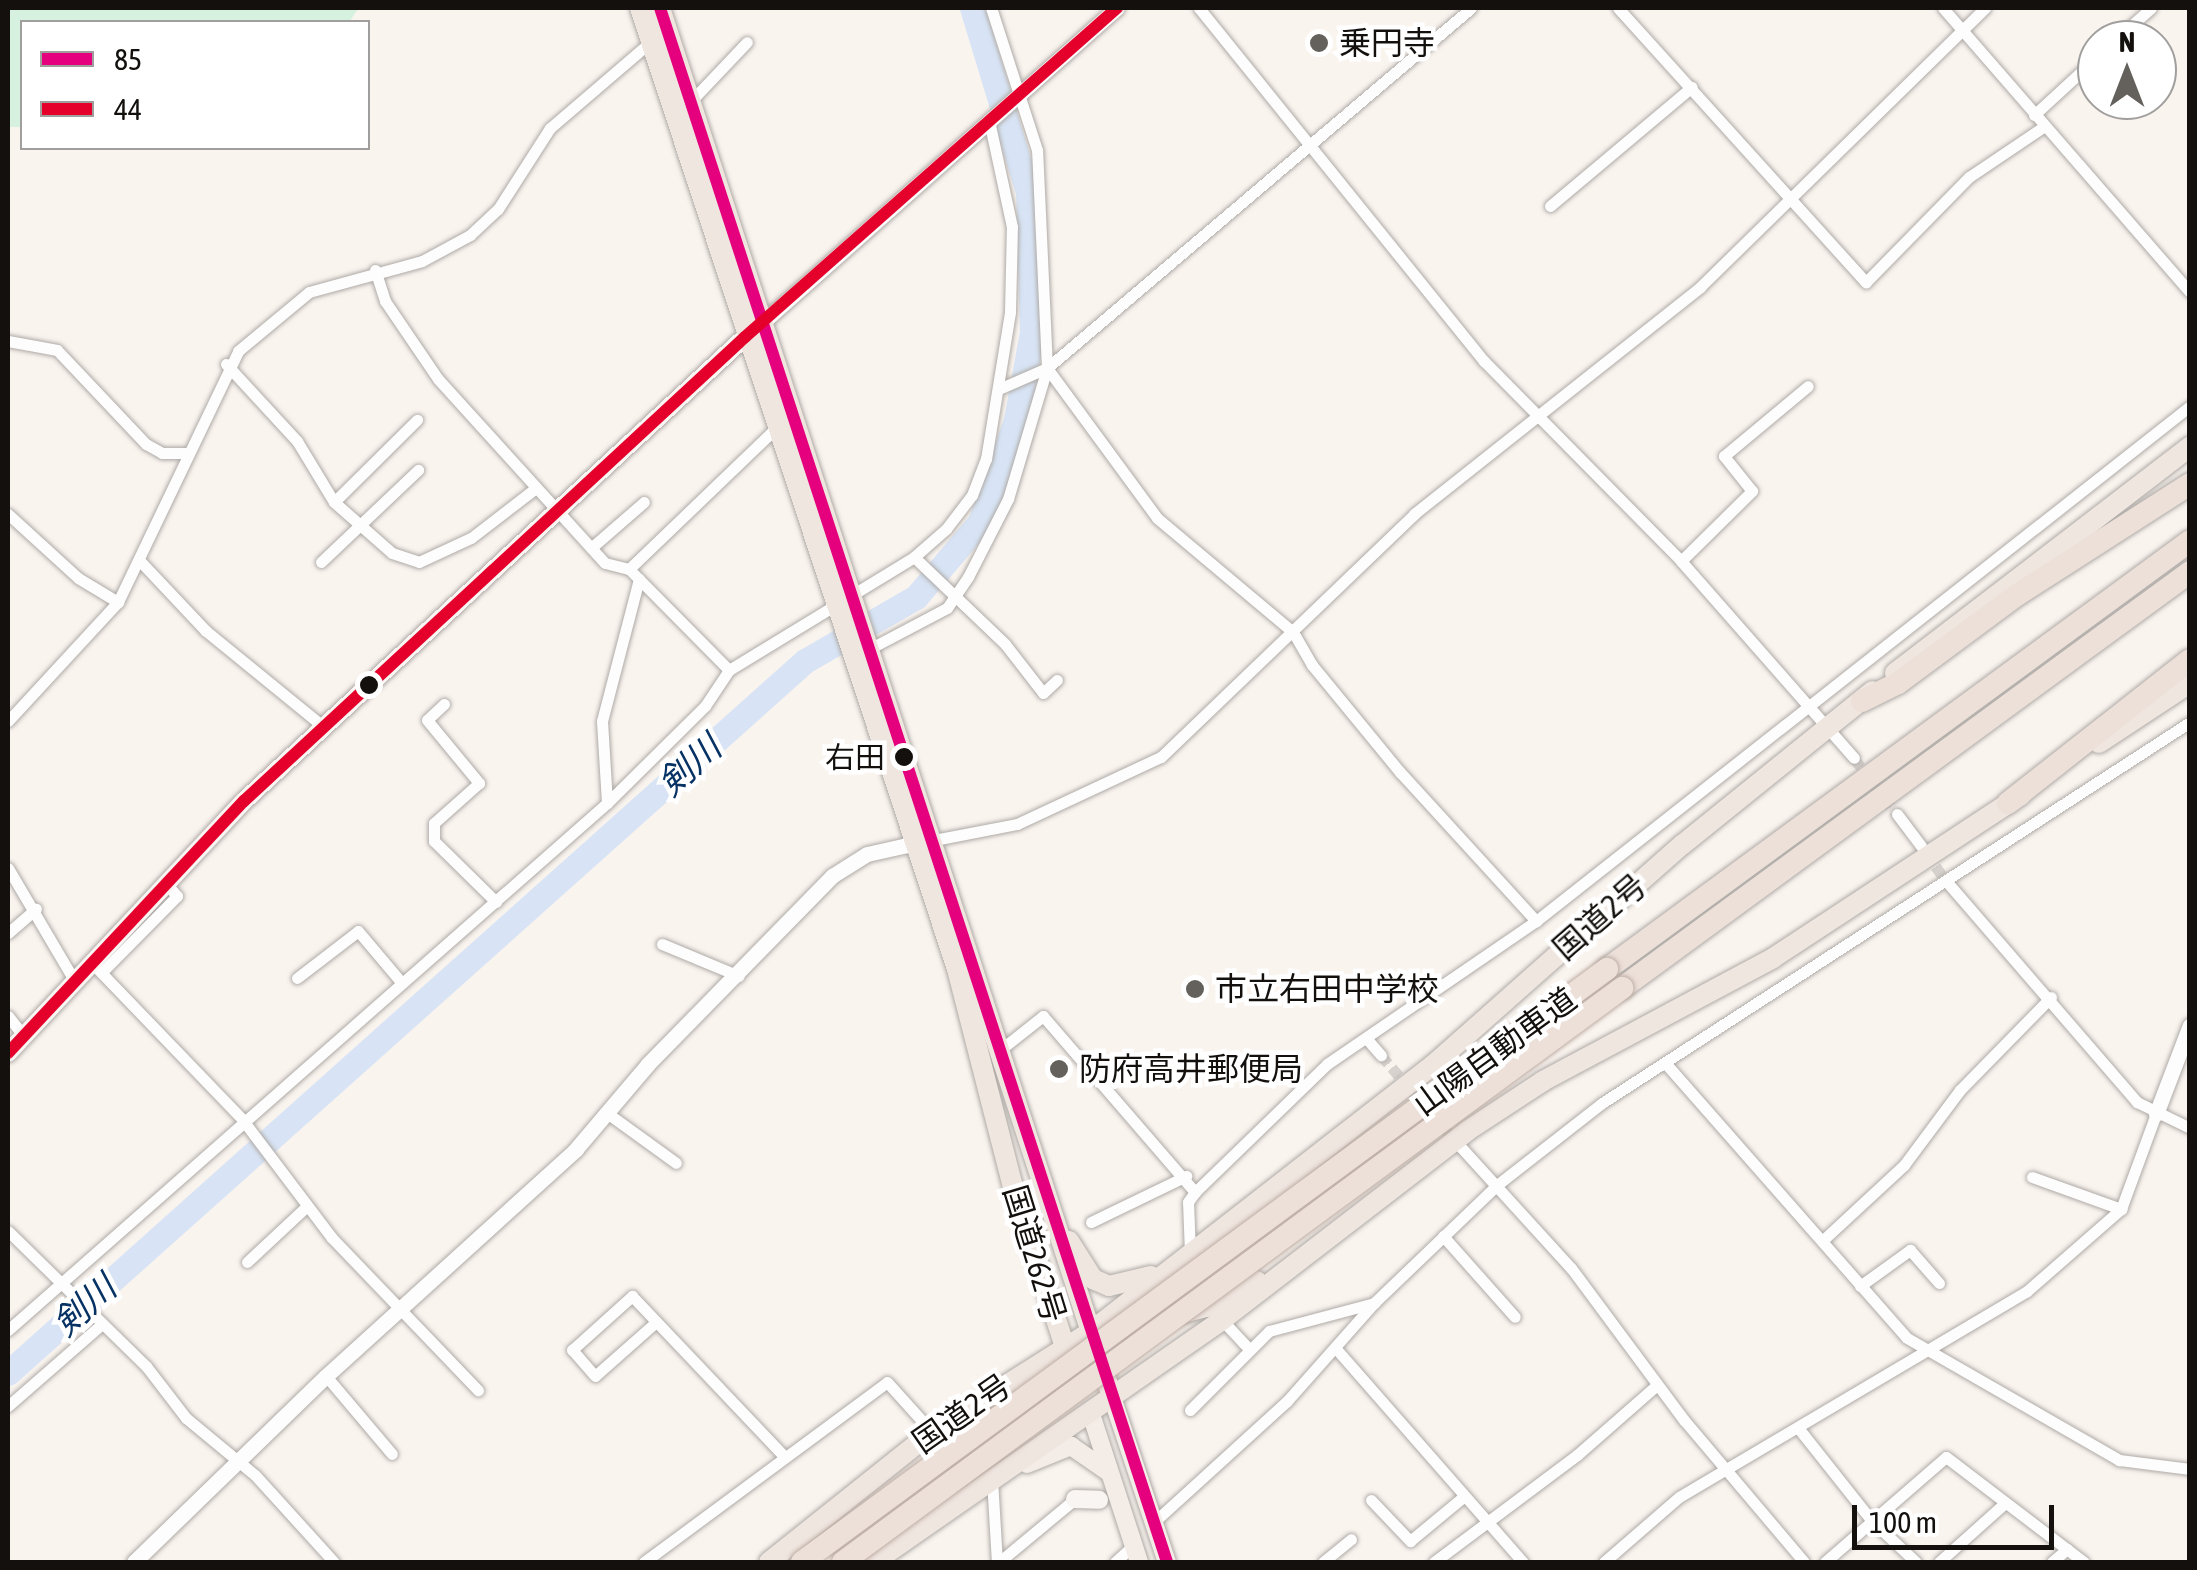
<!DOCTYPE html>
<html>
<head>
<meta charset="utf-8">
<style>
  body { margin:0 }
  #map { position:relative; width:2197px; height:1570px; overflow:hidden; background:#faf4ef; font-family:"Asap Condensed","Noto Sans JP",sans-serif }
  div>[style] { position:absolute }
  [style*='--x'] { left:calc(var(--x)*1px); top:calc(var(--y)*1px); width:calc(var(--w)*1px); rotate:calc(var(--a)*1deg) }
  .green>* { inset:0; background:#d7f1e0 }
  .river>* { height:25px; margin:-12.5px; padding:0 12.5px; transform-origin:12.5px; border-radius:12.5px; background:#d8e4f5 }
  .minor-tunnel>* { height:11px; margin-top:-5.5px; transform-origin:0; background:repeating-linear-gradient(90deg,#d7d2cd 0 11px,transparent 0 16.5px) }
  .roads { filter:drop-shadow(0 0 2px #aeaaa6) drop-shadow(0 0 2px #aeaaa6) }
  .minor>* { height:11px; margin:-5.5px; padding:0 5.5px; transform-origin:5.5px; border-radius:5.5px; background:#fefdfd }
  .tertiary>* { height:15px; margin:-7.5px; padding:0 7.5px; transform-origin:7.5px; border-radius:7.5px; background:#fefdfd }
  .secondary>* { height:18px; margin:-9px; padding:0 9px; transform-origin:9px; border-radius:9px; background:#f9f5f2 }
  .primary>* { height:18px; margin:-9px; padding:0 9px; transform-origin:9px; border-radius:9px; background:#f4ece7 }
  .trunk>* { height:20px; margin:-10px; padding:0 10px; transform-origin:10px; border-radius:10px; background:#f0e6e0 }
  .motorway>* { height:22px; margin:-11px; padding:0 11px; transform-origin:11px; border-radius:11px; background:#ede0d9 }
  .bridges { filter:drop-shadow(0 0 2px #bdada4) drop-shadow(0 0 2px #bdada4) }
  .motorway-bridge>* { height:22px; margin:-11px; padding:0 11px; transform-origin:11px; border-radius:11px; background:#ede0d9 }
  .bus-1>* { height:12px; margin:-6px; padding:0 6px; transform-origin:6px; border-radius:6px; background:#e5007d }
  .bus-2>* { height:12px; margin:-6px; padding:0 6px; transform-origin:6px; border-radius:6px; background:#e4002b }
  .dots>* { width:28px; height:28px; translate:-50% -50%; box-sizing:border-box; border:5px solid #fff; border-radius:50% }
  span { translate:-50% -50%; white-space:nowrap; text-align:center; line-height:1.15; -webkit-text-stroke:9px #fff; paint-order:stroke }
  .bus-label { font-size:30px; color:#13100d }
  .right { translate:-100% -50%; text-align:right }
  .poi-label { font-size:32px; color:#13100d }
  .left { translate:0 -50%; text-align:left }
  .street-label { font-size:32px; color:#13100d }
  .water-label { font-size:35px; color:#063264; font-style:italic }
  .frame { position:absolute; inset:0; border:10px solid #13100d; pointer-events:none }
  .legend { position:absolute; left:20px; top:20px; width:350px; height:130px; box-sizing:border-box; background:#fff; border:2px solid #a19f9e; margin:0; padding:12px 18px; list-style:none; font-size:30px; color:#13100d }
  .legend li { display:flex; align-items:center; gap:20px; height:50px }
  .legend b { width:50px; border:2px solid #a19f9e }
  .north { position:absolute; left:2077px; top:20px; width:100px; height:100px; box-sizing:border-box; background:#fff; border:2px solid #a19f9e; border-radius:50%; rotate:0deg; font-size:28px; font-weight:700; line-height:40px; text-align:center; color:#13100d }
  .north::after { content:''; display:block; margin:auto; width:35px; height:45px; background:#64605c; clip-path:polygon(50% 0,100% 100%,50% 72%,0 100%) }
  .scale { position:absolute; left:1852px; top:1505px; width:202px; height:45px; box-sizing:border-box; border:5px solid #13100d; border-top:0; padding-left:12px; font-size:30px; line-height:35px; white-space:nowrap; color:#13100d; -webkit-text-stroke:8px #fff; paint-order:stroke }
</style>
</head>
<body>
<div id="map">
  <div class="green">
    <i style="clip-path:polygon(8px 8px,359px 8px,349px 22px,22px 22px,22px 127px,8px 127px)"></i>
  </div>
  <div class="river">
    <i style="--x:8;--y:1373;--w:1069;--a:-41.78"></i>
    <i style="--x:805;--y:661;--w:128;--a:-30"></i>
    <i style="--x:916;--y:597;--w:99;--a:-49.5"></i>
    <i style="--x:980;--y:522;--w:108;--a:-70.6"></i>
    <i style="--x:1016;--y:420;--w:89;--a:-79.7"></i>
    <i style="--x:1032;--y:332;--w:140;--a:-91.6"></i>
    <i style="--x:1028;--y:192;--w:192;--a:-106.9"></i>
  </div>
  <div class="minor-tunnel">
    <i style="--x:1854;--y:758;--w:71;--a:52.5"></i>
    <i style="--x:1926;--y:853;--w:36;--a:54"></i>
    <i style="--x:1381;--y:1055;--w:118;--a:49.1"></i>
  </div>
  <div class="roads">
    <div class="minor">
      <i style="--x:1199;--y:8;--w:454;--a:51.1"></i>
      <i style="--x:1484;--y:361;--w:281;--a:45.4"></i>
      <i style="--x:1681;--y:561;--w:262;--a:48.7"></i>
      <i style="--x:1618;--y:8;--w:370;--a:47.9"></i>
      <i style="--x:1866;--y:282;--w:147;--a:-45.6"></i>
      <i style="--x:1969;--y:177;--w:89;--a:-34"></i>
      <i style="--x:1943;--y:8;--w:376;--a:49"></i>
      <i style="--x:2115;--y:40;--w:48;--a:-41.6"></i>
      <i style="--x:691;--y:101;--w:81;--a:-46.5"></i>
      <i style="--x:2034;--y:115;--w:86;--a:-42.6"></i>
      <i style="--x:1550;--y:206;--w:185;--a:-40"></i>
      <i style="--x:375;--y:270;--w:33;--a:72"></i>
      <i style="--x:385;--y:301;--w:94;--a:55.8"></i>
      <i style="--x:438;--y:379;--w:248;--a:47.8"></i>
      <i style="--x:605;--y:563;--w:25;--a:14"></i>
      <i style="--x:629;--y:569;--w:142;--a:45.3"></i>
      <i style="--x:8;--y:341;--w:50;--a:10.4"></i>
      <i style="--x:57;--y:350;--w:129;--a:46.6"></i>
      <i style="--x:146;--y:444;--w:18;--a:29"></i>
      <i style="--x:162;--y:453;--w:26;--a:0"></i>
      <i style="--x:226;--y:364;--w:105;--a:47.3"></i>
      <i style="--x:297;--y:441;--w:71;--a:58.8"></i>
      <i style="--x:334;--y:502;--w:77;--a:41.3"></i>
      <i style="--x:392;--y:553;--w:28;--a:18"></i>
      <i style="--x:419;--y:562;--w:57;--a:-24.8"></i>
      <i style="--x:471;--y:538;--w:82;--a:-37.6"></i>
      <i style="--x:1047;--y:368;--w:186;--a:53.7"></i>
      <i style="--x:1157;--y:518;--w:177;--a:40"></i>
      <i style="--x:1293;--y:632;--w:38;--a:60"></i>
      <i style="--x:1312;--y:665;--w:139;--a:50.6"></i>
      <i style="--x:1400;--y:772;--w:202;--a:47.6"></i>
      <i style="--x:1001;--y:388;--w:50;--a:-23.5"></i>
      <i style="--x:1047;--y:368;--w:556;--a:-40.33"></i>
      <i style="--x:334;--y:502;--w:117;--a:-44.7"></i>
      <i style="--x:8;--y:514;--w:95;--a:42.4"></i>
      <i style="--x:78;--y:578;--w:47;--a:31"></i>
      <i style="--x:591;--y:548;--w:70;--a:-41"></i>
      <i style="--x:914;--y:557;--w:126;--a:43.7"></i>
      <i style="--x:1005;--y:644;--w:62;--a:52.2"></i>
      <i style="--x:1043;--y:693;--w:19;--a:-43"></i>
      <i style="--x:140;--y:561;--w:96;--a:46.7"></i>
      <i style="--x:206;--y:631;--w:154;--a:39.2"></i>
      <i style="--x:1681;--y:561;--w:100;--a:-44.6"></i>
      <i style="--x:1752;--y:491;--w:45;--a:-128.7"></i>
      <i style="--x:1724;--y:456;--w:109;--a:-39.8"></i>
      <i style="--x:321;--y:562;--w:134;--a:-43.5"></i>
      <i style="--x:629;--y:569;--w:204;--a:-43.8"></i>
      <i style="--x:871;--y:648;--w:86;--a:-27.8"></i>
      <i style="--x:947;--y:608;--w:37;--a:-56"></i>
      <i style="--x:968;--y:577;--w:88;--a:-62.9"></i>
      <i style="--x:1008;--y:499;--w:137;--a:-73.4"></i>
      <i style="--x:1047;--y:368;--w:218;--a:-92.6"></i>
      <i style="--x:1037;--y:150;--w:149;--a:-107.9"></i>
      <i style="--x:444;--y:704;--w:23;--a:137"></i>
      <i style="--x:427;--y:720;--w:82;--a:50.5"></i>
      <i style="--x:479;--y:783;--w:60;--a:138.4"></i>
      <i style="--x:434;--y:823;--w:18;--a:90"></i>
      <i style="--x:434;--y:841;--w:87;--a:44.5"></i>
      <i style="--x:8;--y:721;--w:162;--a:-47.3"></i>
      <i style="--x:118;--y:602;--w:278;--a:-64.4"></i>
      <i style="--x:238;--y:351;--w:92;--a:-39.7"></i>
      <i style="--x:309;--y:292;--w:117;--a:-15.3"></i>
      <i style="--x:422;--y:261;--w:55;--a:-28.4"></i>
      <i style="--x:470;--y:235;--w:38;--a:-43"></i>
      <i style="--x:498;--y:209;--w:96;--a:-57.3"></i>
      <i style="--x:550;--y:128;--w:138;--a:-40.6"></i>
      <i style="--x:607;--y:803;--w:82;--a:-93.5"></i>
      <i style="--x:602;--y:721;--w:147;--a:-75.4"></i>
      <i style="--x:1897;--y:814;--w:40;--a:53"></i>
      <i style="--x:934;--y:840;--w:85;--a:-10.9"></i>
      <i style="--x:1017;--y:824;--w:159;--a:-25"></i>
      <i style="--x:1161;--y:757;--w:351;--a:-43.8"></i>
      <i style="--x:1414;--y:514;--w:365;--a:-38.4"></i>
      <i style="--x:1700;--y:287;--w:399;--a:-44.4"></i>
      <i style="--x:8;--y:868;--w:130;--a:59.5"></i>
      <i style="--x:1947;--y:882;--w:291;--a:49.2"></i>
      <i style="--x:2137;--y:1102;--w:59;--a:26.1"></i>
      <i style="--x:8;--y:933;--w:37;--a:-41"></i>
      <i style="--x:662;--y:944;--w:83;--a:22.6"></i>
      <i style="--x:90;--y:961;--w:219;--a:46.1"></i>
      <i style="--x:242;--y:1119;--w:149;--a:52.9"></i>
      <i style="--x:332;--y:1238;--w:211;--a:46.2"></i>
      <i style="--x:102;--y:972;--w:107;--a:-45.4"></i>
      <i style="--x:177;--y:896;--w:18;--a:-131"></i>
      <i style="--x:297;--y:978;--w:77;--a:-37.6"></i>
      <i style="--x:358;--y:931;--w:68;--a:49.8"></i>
      <i style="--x:8;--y:1016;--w:24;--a:52"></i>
      <i style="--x:1366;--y:1038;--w:23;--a:49"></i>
      <i style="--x:1000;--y:1050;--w:55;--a:-38.3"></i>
      <i style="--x:1043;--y:1016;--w:233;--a:49.2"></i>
      <i style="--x:1667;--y:1065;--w:363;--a:48.7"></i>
      <i style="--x:1907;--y:1338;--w:245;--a:29.9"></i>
      <i style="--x:2119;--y:1460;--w:72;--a:7.2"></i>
      <i style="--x:607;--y:1113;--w:85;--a:35.9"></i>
      <i style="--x:1458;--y:1144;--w:168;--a:47.7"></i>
      <i style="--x:1571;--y:1268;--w:189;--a:53.4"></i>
      <i style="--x:1684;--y:1420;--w:186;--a:49.8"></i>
      <i style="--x:2032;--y:1177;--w:95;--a:19.8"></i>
      <i style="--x:1091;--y:1222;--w:106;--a:-25.8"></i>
      <i style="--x:8;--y:1231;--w:193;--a:44.4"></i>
      <i style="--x:146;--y:1366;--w:66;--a:52.4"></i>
      <i style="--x:186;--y:1418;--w:89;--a:39.6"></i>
      <i style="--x:255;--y:1475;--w:118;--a:47.8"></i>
      <i style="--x:1443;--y:1236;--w:108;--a:48.4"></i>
      <i style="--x:1822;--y:1241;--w:112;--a:-42.8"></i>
      <i style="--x:1904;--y:1165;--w:94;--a:-53.3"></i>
      <i style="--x:1960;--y:1090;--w:130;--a:-45.6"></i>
      <i style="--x:1190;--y:1253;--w:51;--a:-92.2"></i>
      <i style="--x:1188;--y:1202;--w:12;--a:-55"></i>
      <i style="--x:1195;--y:1192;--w:184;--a:-44.1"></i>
      <i style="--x:1327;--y:1064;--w:253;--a:-34.4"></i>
      <i style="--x:1536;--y:921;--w:832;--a:-38.22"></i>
      <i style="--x:247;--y:1262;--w:82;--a:-43"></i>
      <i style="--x:1860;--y:1286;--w:62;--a:-35.8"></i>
      <i style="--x:1910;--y:1250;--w:44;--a:48.7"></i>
      <i style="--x:1222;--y:1320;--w:40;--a:47"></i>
      <i style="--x:656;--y:1322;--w:81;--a:138.5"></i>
      <i style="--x:595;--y:1376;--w:35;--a:-131"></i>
      <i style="--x:572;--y:1350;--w:81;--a:-42"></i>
      <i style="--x:632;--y:1296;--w:219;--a:46.5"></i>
      <i style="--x:8;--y:1330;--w:798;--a:-41.34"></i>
      <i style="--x:607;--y:803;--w:138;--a:-44.7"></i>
      <i style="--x:705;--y:706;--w:43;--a:-56.3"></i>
      <i style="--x:729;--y:670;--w:217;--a:-31.4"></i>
      <i style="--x:914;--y:557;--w:43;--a:-41.2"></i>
      <i style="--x:946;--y:529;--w:43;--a:-52.6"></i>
      <i style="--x:972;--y:495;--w:39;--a:-69"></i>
      <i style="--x:986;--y:459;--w:149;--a:-80.7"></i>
      <i style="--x:1010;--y:312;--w:85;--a:-88.7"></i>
      <i style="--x:1012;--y:227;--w:108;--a:-102.2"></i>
      <i style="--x:1338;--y:1351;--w:281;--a:48.8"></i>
      <i style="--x:326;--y:1376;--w:102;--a:49.8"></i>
      <i style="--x:8;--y:1406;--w:125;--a:-41.1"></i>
      <i style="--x:1190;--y:1410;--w:112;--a:-45"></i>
      <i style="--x:1269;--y:1331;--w:109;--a:-14.9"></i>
      <i style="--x:1799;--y:1429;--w:117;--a:51.6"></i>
      <i style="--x:1872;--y:1521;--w:60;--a:43"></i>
      <i style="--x:992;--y:1479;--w:83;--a:86.6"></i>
      <i style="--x:1371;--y:1500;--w:57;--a:46.4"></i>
      <i style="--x:1410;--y:1541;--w:67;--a:-39.6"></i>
      <i style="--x:1154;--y:1522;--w:180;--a:-42.3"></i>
      <i style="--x:1287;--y:1401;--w:131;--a:-48.4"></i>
      <i style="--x:1374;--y:1303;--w:170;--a:-43.8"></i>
      <i style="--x:1497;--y:1185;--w:133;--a:-38"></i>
      <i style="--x:1602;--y:1103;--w:701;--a:-32.94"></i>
      <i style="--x:644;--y:1562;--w:302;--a:-36.5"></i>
      <i style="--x:887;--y:1382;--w:67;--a:48"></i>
      <i style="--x:999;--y:1562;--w:99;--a:-39.7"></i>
      <i style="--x:1115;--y:1562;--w:24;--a:-42"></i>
      <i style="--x:1323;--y:1562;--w:36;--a:-39"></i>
      <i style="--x:1434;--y:1562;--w:179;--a:-36.8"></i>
      <i style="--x:1577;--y:1455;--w:106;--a:-41.2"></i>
      <i style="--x:1604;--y:1562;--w:99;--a:-40.9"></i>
      <i style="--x:1679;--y:1497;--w:404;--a:-30.6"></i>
      <i style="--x:2027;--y:1291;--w:125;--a:-41.1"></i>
      <i style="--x:2121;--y:1209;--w:101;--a:-69.8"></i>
      <i style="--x:1825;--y:1562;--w:160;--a:-41"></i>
      <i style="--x:1946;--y:1457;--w:173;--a:37.3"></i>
      <i style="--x:1939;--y:1562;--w:89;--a:-41.8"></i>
      <i style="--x:2052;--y:1562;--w:20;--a:-41"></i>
    </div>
    <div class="tertiary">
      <i style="--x:763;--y:322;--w:473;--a:-41.6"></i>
      <i style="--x:2156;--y:1114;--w:95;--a:-69.1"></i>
      <i style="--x:134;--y:1562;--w:267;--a:-44.1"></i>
      <i style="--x:326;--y:1376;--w:338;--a:-42.2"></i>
      <i style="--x:576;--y:1149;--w:111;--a:-49.7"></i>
      <i style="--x:648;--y:1064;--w:263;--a:-45.6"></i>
      <i style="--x:832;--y:876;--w:41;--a:-32.2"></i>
      <i style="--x:867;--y:854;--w:59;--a:-12.6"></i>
    </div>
    <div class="secondary">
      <i style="--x:8;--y:1053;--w:345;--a:-46.9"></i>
      <i style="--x:244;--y:801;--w:699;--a:-42.8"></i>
      <i style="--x:1075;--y:1499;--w:24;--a:2"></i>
    </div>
    <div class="primary">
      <i style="--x:1112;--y:1397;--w:174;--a:71.6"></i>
      <i style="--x:1090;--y:1411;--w:159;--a:72"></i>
      <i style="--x:1027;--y:1464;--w:48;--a:-22.2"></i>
      <i style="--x:1071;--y:1446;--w:44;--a:34.8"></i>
    </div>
    <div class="trunk">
      <i style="--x:640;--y:8;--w:1012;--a:71.74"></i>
      <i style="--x:957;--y:969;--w:221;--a:75.6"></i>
      <i style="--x:1012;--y:1183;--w:185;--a:72.1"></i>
      <i style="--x:660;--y:8;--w:1461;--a:71.97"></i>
      <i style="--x:1895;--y:673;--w:372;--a:-37.5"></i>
      <i style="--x:2099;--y:743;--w:109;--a:-33.4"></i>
      <i style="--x:1069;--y:1241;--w:45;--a:57.7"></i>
      <i style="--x:1093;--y:1279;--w:17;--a:24"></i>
      <i style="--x:1109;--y:1286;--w:43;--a:-13.4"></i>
      <i style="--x:1110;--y:1331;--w:99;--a:-14"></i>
      <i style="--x:1206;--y:1307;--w:57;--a:-27"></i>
      <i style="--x:769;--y:1562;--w:208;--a:-38.6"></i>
      <i style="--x:932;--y:1432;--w:187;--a:-32.3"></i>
      <i style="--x:1090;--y:1332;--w:435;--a:-37.9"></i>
      <i style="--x:1433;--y:1065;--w:332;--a:-41.5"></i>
      <i style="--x:1682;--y:845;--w:245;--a:-38.9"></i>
      <i style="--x:874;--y:1562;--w:424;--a:-34.8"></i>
      <i style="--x:1222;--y:1320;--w:309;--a:-37.6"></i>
      <i style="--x:1467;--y:1131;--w:91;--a:-33.3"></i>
      <i style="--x:1543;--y:1081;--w:261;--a:-28.1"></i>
      <i style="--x:1773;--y:958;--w:297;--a:-33.3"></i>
    </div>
    <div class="motorway">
      <i style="--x:1862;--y:701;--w:40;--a:-26.6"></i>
      <i style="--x:1898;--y:683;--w:148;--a:-36.5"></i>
      <i style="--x:2017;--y:595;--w:206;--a:-32.7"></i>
      <i style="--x:2008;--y:803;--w:231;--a:-38.2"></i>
      <i style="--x:1607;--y:969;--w:723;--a:-36.28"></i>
      <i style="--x:1622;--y:988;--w:704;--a:-36.22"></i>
    </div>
  </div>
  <div class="bridges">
    <div class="motorway-bridge">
      <i style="--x:802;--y:1562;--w:1000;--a:-36.38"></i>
      <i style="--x:843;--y:1562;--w:968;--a:-36.38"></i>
    </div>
  </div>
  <div class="bus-1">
    <i style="--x:660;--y:8;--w:1635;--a:71.93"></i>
  </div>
  <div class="bus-2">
    <i style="--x:8;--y:1053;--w:345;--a:-46.9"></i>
    <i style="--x:244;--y:801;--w:683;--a:-42.8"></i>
    <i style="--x:745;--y:337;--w:497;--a:-41.5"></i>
  </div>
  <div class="dots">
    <i style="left:1319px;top:43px;background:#64605c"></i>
    <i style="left:369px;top:685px;background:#13100d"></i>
    <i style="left:904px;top:757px;background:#13100d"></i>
    <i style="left:1195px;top:989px;background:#64605c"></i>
    <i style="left:1059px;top:1069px;background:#64605c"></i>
  </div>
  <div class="bus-label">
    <span class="right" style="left:885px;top:757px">右田</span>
  </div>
  <div class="poi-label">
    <span class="left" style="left:1339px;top:43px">乗円寺</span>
    <span class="left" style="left:1215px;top:989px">市立右田中学校</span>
    <span class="left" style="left:1079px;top:1069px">防府高井郵便局</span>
  </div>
  <div class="street-label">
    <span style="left:1600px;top:917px;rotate:-41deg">国道2号</span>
    <span style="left:1495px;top:1052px;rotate:-36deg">山陽自動車道</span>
    <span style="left:1034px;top:1254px;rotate:73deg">国道262号</span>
    <span style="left:962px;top:1414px;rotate:-35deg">国道2号</span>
  </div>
  <div class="water-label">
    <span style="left:689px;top:765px;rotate:-42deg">剣川</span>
    <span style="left:84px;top:1305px;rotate:-42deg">剣川</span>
  </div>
  <div class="frame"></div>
  <ul class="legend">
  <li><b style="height:12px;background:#e5007d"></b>85</li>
  <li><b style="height:12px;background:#e4002b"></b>44</li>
  </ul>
  <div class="north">N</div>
  <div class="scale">100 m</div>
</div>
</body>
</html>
